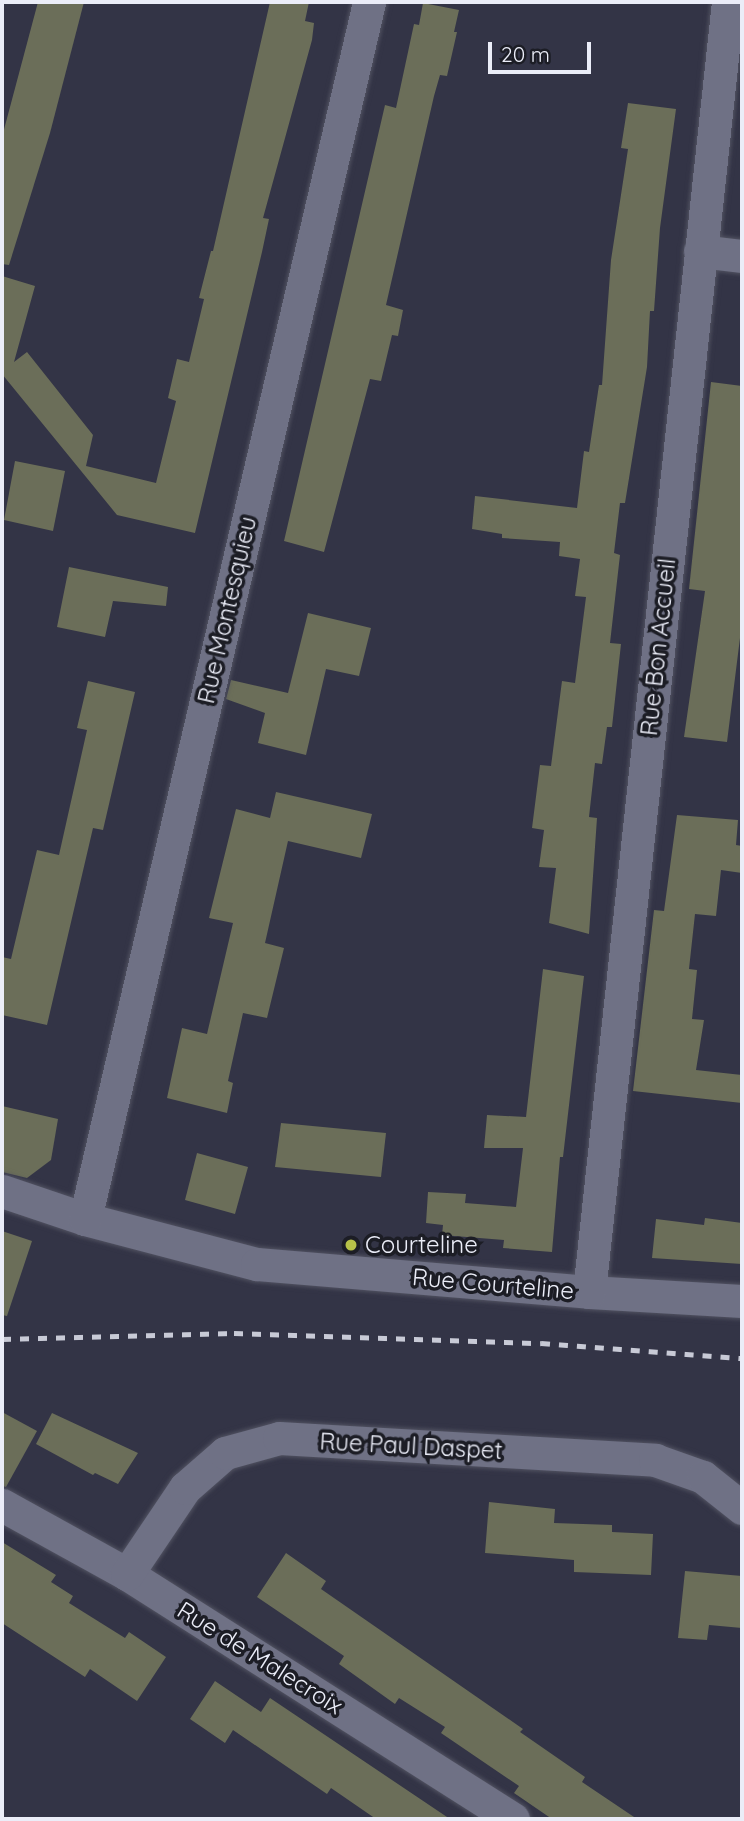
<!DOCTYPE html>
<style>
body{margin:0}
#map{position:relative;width:744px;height:1821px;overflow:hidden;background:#333446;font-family:Quicksand,sans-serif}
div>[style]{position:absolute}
.building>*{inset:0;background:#6b6e59}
.roads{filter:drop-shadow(0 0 2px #515261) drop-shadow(0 0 2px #515261)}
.street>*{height:33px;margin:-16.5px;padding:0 16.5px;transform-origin:16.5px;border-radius:16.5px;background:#6f7185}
.rail>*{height:5px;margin-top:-2.5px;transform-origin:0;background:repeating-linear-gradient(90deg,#c8cad6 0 9px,transparent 0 18px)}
.dots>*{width:19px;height:19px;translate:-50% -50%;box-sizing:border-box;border:4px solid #1c1d25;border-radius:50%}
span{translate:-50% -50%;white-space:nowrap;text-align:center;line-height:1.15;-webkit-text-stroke:7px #1c1d25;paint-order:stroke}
.street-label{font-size:24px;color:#ebedf8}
.poi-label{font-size:24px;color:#ebedf8}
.left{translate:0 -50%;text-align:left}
.frame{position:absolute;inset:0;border:4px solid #ebedf8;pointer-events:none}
.scale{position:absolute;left:488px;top:42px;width:103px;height:32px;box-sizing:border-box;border:4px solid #ebedf8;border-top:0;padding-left:9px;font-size:21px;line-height:24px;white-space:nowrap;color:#ebedf8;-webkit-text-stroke:5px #1c1d25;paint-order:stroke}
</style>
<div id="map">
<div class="building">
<div style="clip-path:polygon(38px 2px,84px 2px,50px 133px,9px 265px,2px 264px,2px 137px)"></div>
<div style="clip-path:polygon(270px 2px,309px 2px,305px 21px,314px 23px,312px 40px,263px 218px,269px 219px,262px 252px,195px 533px,117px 515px,2px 374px,2px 276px,35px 286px,14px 362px,27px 352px,93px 435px,86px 466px,156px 483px,176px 401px,168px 398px,177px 359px,189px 362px,204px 299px,199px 298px,211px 251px,213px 251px)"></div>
<div style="clip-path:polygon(423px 3px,459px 10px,454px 32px,457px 32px,447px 76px,440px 75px,434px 96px,386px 305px,403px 310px,398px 336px,392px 335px,381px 381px,370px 379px,324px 552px,284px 541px,385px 105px,396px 108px,414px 24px,419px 25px)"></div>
<div style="clip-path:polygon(628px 103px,676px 109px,660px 228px,654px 311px,650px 311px,647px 367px,625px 503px,620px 503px,614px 553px,620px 555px,610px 643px,621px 644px,612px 727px,607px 727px,602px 764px,595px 763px,589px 817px,597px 818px,589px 934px,549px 923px,556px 868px,539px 867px,544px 830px,532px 828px,540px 765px,551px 766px,562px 681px,575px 683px,586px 597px,575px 596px,580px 559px,559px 556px,560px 542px,502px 538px,502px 534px,472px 529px,475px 496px,577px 508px,584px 451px,589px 452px,599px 385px,602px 385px,611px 260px,628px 149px,621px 148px)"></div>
<div style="clip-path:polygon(711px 382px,742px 386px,742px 622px,727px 742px,684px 737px,705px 591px,689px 589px)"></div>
<div style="clip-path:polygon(15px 461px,65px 471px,53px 531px,4px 520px)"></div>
<div style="clip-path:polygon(69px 567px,168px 587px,166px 606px,113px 601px,105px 637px,57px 627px)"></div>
<div style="clip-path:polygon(308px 613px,371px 628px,359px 676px,326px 669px,306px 755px,258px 743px,265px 713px,226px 699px,231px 680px,288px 693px)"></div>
<div style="clip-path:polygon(88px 681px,135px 692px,103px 830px,93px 828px,47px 1025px,2px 1015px,2px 957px,11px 959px,37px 850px,59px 855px,87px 730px,77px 728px)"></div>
<div style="clip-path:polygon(276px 792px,372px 814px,361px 858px,288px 841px,265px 943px,284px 948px,267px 1018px,243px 1013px,228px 1081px,233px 1083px,227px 1113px,167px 1098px,182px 1028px,207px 1034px,233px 923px,209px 918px,236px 809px,270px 818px)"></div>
<div style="clip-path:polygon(677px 815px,738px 820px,736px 845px,742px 846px,742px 873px,721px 870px,716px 916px,695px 914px,689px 969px,697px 970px,692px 1019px,704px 1020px,696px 1070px,742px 1075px,742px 1103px,633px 1091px,654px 910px,664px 911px)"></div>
<div style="clip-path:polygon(543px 969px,584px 976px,563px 1157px,560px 1157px,552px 1252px,503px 1248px,504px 1240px,442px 1235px,443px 1225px,426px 1223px,428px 1192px,466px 1194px,465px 1203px,516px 1207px,523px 1148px,484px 1148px,487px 1115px,526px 1117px)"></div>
<div style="clip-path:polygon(2px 1106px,58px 1119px,51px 1160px,27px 1178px,2px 1172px)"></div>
<div style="clip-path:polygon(281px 1123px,386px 1133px,381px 1177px,275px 1167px)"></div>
<div style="clip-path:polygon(197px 1153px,248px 1167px,235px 1214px,185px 1200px)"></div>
<div style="clip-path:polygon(705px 1218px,742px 1223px,742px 1264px,652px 1258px,656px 1219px,704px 1225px)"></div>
<div style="clip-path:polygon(2px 1231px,32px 1241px,7px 1316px,2px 1315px)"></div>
<div style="clip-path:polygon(2px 1412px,37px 1431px,6px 1487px,2px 1486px)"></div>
<div style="clip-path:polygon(52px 1413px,138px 1453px,118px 1484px,95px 1473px,93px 1475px,36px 1444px)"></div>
<div style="clip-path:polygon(489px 1502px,555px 1509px,554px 1523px,612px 1525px,612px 1532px,653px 1534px,651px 1575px,574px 1572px,574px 1560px,485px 1553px)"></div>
<div style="clip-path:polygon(2px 1542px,56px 1575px,51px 1582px,73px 1596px,69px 1603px,125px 1638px,129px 1632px,166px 1657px,137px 1701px,90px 1669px,85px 1677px,2px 1623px)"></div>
<div style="clip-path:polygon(286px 1553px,326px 1581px,321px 1589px,523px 1729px,520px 1732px,585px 1777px,582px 1782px,637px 1819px,552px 1819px,514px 1793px,519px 1786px,441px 1733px,445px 1727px,399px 1698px,395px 1704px,339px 1664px,344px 1656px,257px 1597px)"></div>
<div style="clip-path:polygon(685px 1571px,742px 1576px,742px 1628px,709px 1625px,707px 1640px,678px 1638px)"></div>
<div style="clip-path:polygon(215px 1681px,261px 1712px,270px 1698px,450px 1819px,376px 1819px,331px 1788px,327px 1794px,233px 1730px,225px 1743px,190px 1719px)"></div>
</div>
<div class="roads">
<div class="street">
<div style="left:700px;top:251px;width:42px;rotate:6.8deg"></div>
<div style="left:2px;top:1191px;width:88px;rotate:18.6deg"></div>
<div style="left:85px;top:1219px;width:178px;rotate:14.7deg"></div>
<div style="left:257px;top:1264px;width:333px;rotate:4.8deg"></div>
<div style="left:589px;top:1292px;width:153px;rotate:3.4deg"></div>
<div style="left:85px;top:1219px;width:1250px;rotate:-76.86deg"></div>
<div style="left:589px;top:1292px;width:1297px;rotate:-83.85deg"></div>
<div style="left:2px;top:1505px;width:143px;rotate:28.9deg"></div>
<div style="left:127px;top:1574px;width:457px;rotate:32.4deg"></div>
<div style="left:127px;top:1574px;width:104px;rotate:-56deg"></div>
<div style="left:185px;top:1488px;width:53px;rotate:-41.2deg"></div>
<div style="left:225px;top:1453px;width:56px;rotate:-15.5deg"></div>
<div style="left:279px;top:1438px;width:377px;rotate:3.3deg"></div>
<div style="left:655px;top:1460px;width:51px;rotate:19.5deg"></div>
<div style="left:703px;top:1477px;width:50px;rotate:38.5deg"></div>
</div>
</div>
<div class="rail">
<div style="left:2px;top:1339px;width:232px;rotate:-1.5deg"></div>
<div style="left:234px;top:1333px;width:307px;rotate:1.9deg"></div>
<div style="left:541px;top:1343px;width:202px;rotate:4.3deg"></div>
</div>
<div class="dots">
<div style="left:351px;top:1245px;background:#b7c148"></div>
</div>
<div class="street-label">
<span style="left:227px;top:610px;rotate:-77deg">Rue Montesquieu</span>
<span style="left:658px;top:647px;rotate:-84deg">Rue Bon Accueil</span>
<span style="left:493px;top:1284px;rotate:5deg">Rue Courteline</span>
<span style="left:411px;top:1446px;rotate:3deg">Rue Paul Daspet</span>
<span style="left:260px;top:1658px;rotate:32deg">Rue de Malecroix</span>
</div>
<div class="poi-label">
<span class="left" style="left:365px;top:1245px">Courteline</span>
</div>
<div class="frame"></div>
<div class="scale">20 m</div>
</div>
